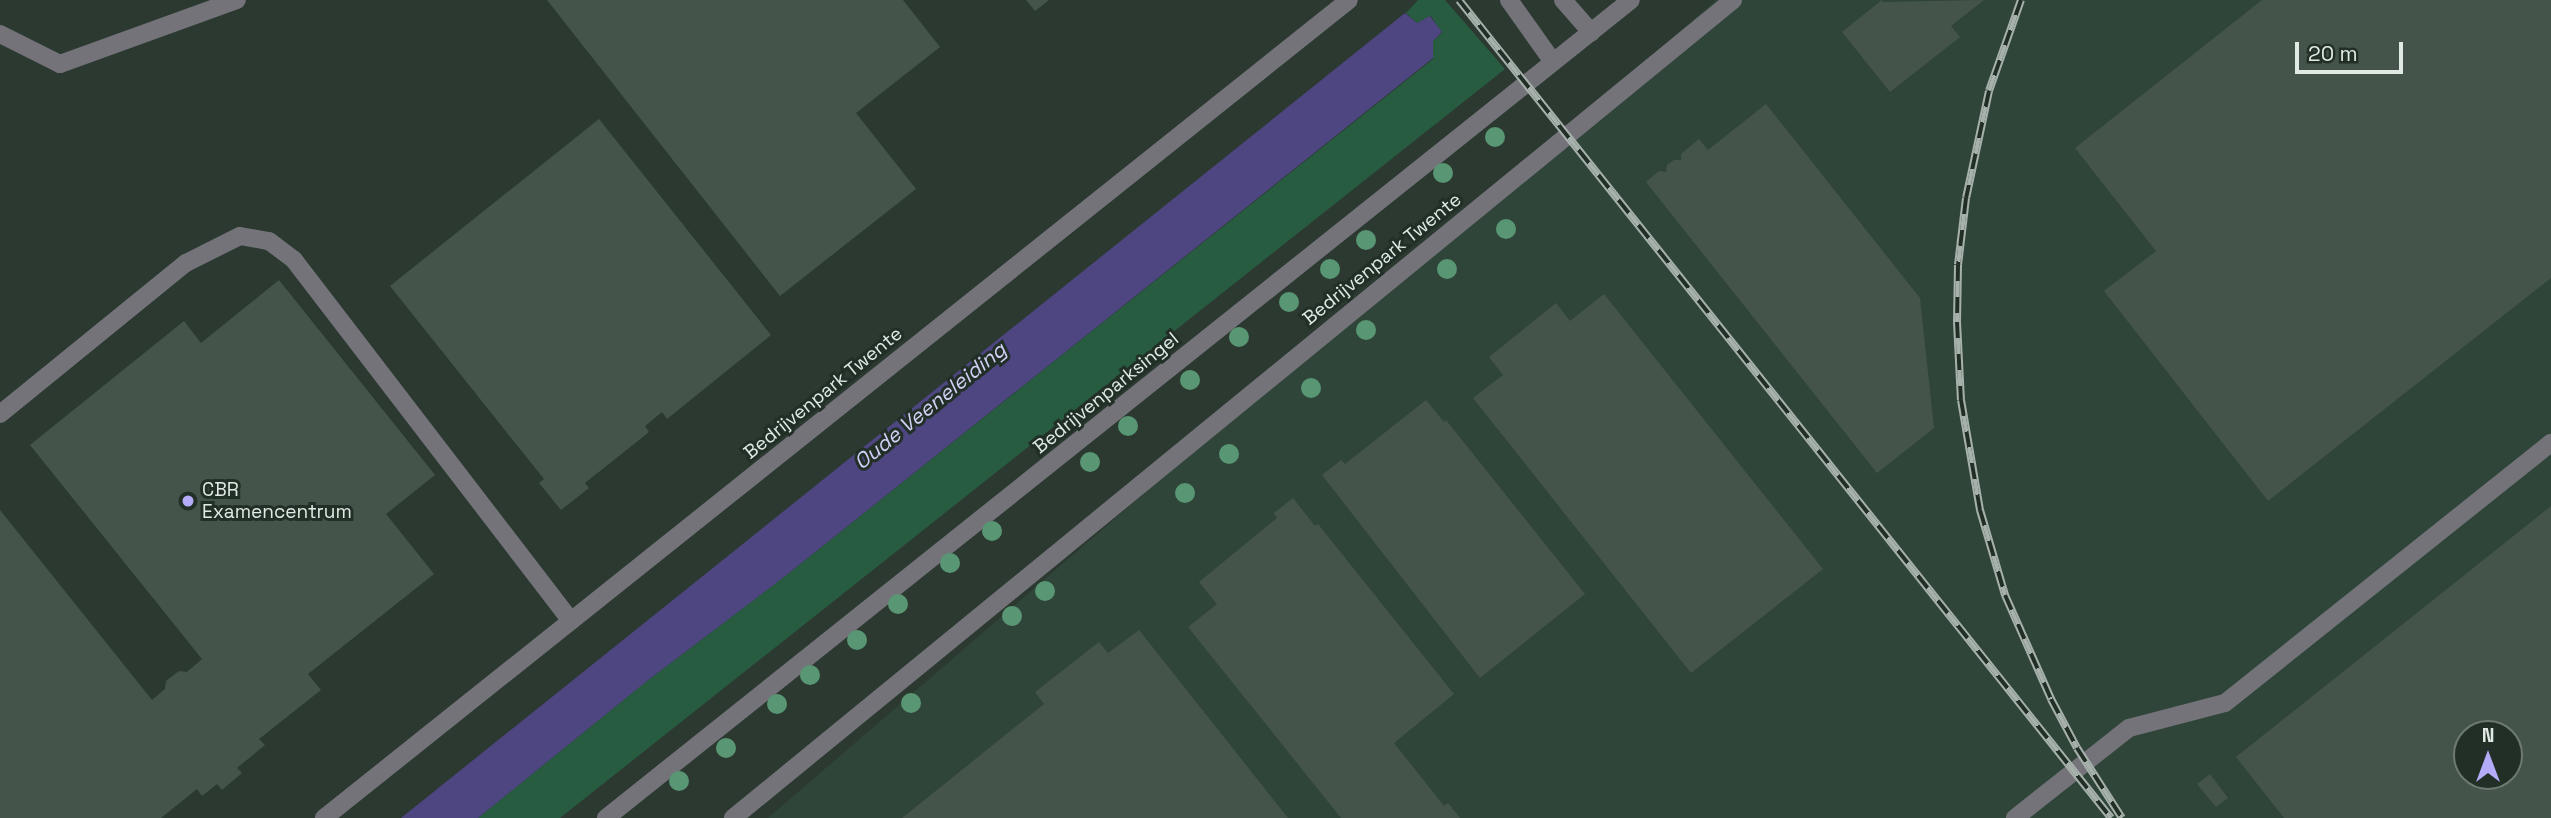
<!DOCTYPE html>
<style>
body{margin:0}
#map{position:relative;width:2551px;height:818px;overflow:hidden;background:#2b3931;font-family:"Space Grotesk",sans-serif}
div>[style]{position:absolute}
.built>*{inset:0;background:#304539}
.green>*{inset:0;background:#275c40}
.water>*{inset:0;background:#4e4680}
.building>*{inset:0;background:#45544b}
.minor>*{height:18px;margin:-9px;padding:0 9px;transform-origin:9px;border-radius:9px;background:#74737a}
.rail>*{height:8px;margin-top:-4px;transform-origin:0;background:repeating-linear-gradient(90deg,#212f27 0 16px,#a7b1ab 0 32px);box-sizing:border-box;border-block:2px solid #a7b1ab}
.trees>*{width:20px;height:20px;margin:-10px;border-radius:50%;background:#599674}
.dots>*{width:19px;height:19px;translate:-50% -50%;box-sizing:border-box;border:4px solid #212f27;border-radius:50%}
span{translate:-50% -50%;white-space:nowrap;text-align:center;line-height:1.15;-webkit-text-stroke:6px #212f27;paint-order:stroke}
.street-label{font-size:19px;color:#e1e9e4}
.poi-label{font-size:19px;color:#e1e9e4}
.left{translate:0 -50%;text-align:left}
.water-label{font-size:21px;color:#d2d0f4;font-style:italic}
.north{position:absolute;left:2453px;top:720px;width:70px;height:70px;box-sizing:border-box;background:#212f27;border:2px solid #6e7973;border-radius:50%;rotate:0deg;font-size:19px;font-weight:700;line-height:28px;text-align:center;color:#e1e9e4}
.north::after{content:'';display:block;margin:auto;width:24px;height:32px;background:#b4acf9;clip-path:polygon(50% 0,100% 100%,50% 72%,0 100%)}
.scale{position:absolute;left:2295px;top:42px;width:108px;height:32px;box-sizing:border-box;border:4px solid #e1e9e4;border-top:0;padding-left:9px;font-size:21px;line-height:24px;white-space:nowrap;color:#e1e9e4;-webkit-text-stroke:5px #212f27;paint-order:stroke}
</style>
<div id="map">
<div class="built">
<div style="clip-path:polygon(evenodd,1716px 0,2551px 0,2551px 818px,768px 818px,1716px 0,2467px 734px,2509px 734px,2509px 776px,2467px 776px,2467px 734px)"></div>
</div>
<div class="green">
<div style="clip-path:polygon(1418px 0,1445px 0,1505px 69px,560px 818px,478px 818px,647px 681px,784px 577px,1433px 59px,1433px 41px,1442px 33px,1431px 16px,1417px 23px,1406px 13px)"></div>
</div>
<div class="water">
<div style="clip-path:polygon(1405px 13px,1417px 23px,1430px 16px,1442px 32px,1433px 41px,1433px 58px,784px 577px,647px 681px,478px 818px,401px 818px)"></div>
</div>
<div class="building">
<div style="clip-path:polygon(547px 0,903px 0,940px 47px,856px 113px,916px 189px,780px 296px)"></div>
<div style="clip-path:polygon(1026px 0,1049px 0,1035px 11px)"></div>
<div style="clip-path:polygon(1882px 0,1883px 2px,1984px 0,1951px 26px,1960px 37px,1890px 92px,1842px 32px)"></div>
<div style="clip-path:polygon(2262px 0,2551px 0,2551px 278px,2268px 501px,2104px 291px,2156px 251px,2075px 148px)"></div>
<div style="clip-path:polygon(1766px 104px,1920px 298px,1934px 428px,1877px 473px,1646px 182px,1659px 171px,1666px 172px,1667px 165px,1674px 160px,1681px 160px,1681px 154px,1699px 139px,1708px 150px)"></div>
<div style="clip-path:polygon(599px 119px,771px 335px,667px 419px,662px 412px,645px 426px,649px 432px,585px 483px,589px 488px,561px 510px,539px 483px,544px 479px,390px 286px)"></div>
<div style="clip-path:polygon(279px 280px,435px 475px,386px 514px,434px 574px,308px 674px,321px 690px,259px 739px,265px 745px,237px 768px,242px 773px,222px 790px,217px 784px,202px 796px,197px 789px,161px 818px,0 818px,0 510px,152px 700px,165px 689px,166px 681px,179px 671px,187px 672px,202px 659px,30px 445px,184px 321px,201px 343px)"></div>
<div style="clip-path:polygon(1604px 294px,1823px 569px,1691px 673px,1473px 398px,1503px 375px,1489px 357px,1556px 303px,1570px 321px)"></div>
<div style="clip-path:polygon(1426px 400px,1444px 422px,1446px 420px,1585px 594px,1480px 678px,1322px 475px,1341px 460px,1345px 464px)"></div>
<div style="clip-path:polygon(1293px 498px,1315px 526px,1318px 524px,1454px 694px,1394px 743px,1444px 806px,1448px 803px,1460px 818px,1341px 818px,1188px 627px,1217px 604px,1199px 582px,1277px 518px,1274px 513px)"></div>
<div style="clip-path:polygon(evenodd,2551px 506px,2551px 818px,2284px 818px,2236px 757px,2551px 506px,2467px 734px,2509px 734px,2509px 776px,2467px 776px,2467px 734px)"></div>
<div style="clip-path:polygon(1139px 630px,1288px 818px,902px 818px,1044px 704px,1035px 692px,1099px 642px,1108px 653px)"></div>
<div style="clip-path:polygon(2210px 774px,2228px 798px,2216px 807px,2197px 784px)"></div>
</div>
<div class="minor">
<div style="left:1509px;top:0;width:76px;rotate:54.6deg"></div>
<div style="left:1563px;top:0;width:43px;rotate:48.8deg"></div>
<div style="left:0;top:34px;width:67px;rotate:26.6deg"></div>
<div style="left:60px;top:64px;width:188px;rotate:-19.9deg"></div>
<div style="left:0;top:414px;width:240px;rotate:-39.1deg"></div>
<div style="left:186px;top:263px;width:60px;rotate:-26.6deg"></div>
<div style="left:240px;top:236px;width:29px;rotate:10deg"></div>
<div style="left:269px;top:241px;width:31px;rotate:37deg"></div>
<div style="left:294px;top:260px;width:455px;rotate:52.5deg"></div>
<div style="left:324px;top:818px;width:1311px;rotate:-38.59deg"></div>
<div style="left:606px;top:818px;width:1311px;rotate:-38.59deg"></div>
<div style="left:733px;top:818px;width:1292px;rotate:-39.28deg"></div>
<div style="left:2015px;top:818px;width:145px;rotate:-38.3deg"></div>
<div style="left:2129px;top:728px;width:99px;rotate:-14.6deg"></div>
<div style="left:2225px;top:703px;width:417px;rotate:-38.6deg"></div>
</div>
<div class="rail">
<div style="left:1459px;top:0;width:1046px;rotate:51.44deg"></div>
<div style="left:2021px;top:0;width:96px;rotate:109.4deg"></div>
<div style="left:1989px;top:91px;width:109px;rotate:102.1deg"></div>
<div style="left:1966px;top:198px;width:67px;rotate:96.8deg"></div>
<div style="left:1958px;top:265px;width:57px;rotate:91deg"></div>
<div style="left:1957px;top:322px;width:78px;rotate:87.1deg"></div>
<div style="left:1961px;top:400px;width:112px;rotate:80.2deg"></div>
<div style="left:1980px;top:510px;width:89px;rotate:73.6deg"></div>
<div style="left:2005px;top:595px;width:114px;rotate:66.1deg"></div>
<div style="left:2051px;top:699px;width:55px;rotate:62deg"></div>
<div style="left:2077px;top:748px;width:83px;rotate:57.3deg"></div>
</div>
<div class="trees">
<div style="left:1495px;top:137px"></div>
<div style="left:1443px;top:173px"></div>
<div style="left:1506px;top:229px"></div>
<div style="left:1366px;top:240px"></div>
<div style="left:1330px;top:269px"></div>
<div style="left:1447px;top:269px"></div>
<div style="left:1289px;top:302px"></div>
<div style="left:1366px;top:330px"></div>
<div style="left:1239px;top:337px"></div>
<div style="left:1190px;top:380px"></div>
<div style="left:1311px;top:388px"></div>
<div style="left:1128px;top:426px"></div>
<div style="left:1229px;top:454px"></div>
<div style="left:1090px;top:462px"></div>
<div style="left:1185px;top:493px"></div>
<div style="left:992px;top:531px"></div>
<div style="left:950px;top:563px"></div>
<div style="left:1045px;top:591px"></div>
<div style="left:898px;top:604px"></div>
<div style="left:1012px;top:616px"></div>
<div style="left:857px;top:640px"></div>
<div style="left:810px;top:675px"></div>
<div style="left:911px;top:703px"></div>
<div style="left:777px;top:704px"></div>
<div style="left:726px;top:748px"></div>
<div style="left:679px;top:781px"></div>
</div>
<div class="dots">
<div style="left:188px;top:501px;background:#b4acf9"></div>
</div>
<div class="street-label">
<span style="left:1382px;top:259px;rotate:-39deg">Bedrijvenpark Twente</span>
<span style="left:823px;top:393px;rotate:-39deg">Bedrijvenpark Twente</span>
<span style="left:1106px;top:393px;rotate:-39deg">Bedrijvenparksingel</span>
</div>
<div class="poi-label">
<span class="left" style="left:202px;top:501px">CBR<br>Examencentrum</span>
</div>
<div class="water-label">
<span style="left:930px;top:406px;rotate:-39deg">Oude Veeneleiding</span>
</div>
<div class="north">N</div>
<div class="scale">20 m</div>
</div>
